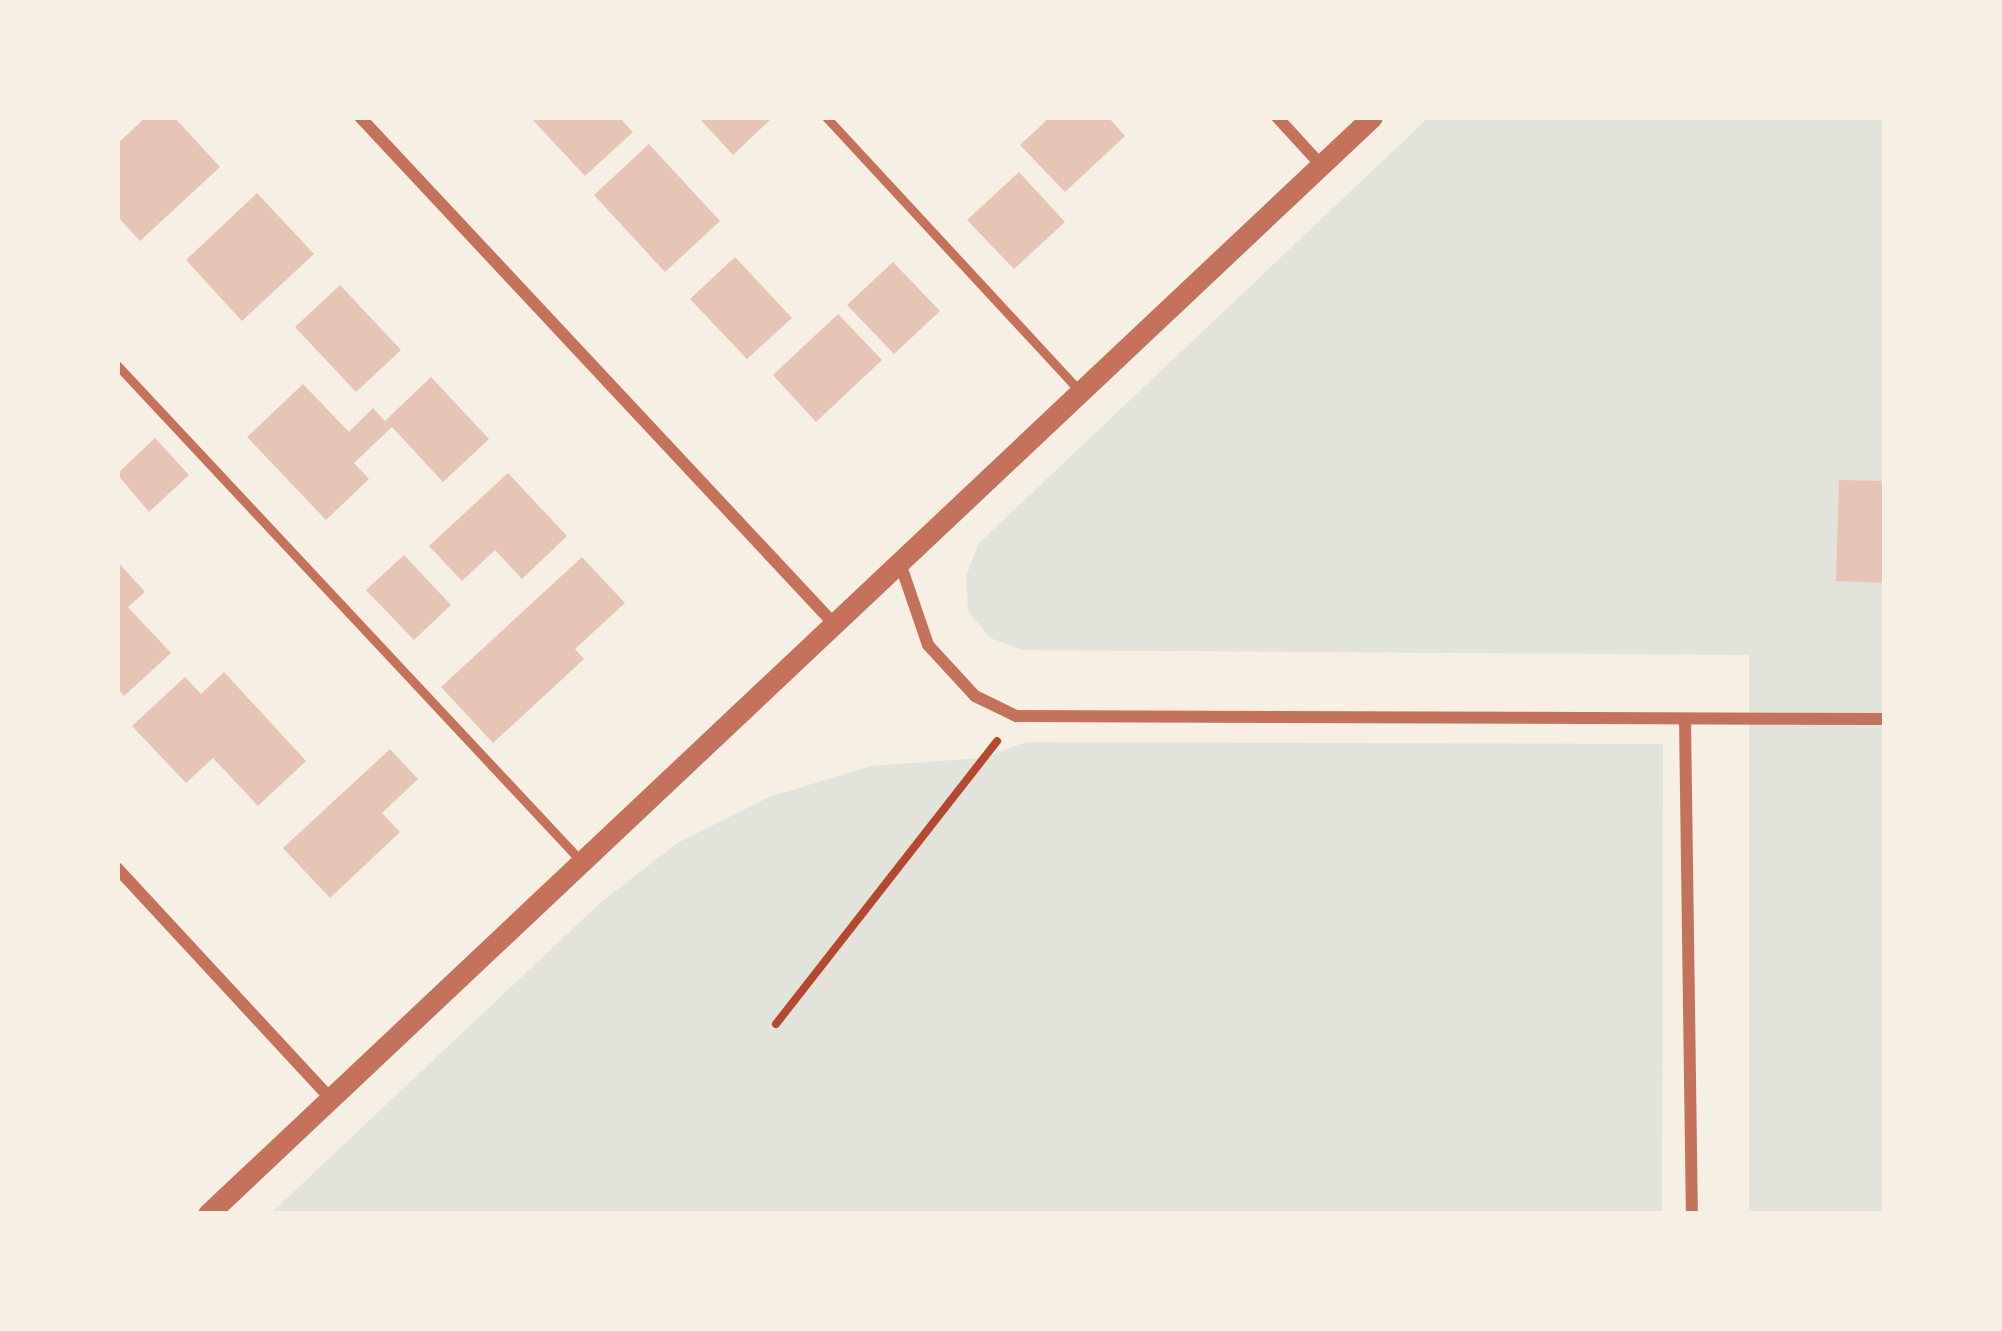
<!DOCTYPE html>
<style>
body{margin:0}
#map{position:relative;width:2002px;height:1331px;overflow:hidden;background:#f6efe4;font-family:Manrope,sans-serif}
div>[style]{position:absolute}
.green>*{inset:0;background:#e2e4dc}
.building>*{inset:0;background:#e6c5b7}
.path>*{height:8px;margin:-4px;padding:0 4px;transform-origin:4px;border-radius:4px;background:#b5482f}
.service>*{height:9px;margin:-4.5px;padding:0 4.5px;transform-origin:4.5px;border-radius:4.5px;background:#c5725c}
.minor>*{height:12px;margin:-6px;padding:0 6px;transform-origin:6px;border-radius:6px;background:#c5725c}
.tertiary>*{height:21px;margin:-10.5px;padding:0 10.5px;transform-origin:10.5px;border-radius:10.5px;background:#c5725c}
span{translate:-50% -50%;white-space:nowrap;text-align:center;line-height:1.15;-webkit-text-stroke:12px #f6efe4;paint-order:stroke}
.frame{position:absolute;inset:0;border:120px solid #f6efe4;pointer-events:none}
</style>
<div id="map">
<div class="green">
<div style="clip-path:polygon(1429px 117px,1885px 117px,1885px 1214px,1749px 1214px,1749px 655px,1022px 650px,990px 638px,968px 611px,966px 577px,978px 544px)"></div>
<div style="clip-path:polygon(1027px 742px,1663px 744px,1662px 1214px,270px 1214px,601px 902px,679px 842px,769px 797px,871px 766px,981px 758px)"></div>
</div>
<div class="building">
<div style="clip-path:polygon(146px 117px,174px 117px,220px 167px,140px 241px,117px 216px,117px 144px)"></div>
<div style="clip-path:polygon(530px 117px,619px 117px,633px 132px,585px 176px)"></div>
<div style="clip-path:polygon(698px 117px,773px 117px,733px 155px)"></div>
<div style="clip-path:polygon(1050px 117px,1108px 117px,1125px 136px,1065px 192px,1020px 145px)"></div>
<div style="clip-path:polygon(649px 144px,720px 221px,665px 272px,594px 195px)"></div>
<div style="clip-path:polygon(1019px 172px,1065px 222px,1014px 269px,967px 220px)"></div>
<div style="clip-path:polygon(257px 193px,314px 254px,242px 321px,186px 260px)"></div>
<div style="clip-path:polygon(735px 257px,792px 318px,747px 359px,690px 299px)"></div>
<div style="clip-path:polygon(893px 262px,940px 311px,894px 354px,847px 305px)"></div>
<div style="clip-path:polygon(340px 285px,401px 350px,356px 392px,295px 327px)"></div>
<div style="clip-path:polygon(838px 314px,882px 360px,816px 422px,773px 375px)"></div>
<div style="clip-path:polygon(431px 377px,489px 439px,443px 482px,392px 427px,354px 463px,369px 479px,326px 520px,247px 437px,303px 384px,349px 432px,373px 408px,385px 421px)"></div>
<div style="clip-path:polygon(155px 438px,189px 475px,149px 512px,117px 474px)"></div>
<div style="clip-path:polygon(508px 473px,567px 536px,522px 579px,495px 550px,462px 581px,429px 546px)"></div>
<div style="clip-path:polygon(1839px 480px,1885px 481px,1885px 583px,1836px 581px)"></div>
<div style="clip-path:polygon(404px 555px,451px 605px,414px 640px,366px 590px)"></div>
<div style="clip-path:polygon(582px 557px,625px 603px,575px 649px,584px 659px,493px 743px,441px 687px)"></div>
<div style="clip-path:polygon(117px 561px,145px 592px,128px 607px,171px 653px,124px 696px,117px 688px)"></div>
<div style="clip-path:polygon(224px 672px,306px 761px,258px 806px,213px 758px,186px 783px,132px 726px,185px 677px,201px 694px)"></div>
<div style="clip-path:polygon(390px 749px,418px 779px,382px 813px,400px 832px,330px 898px,283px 848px)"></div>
</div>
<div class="path">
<div style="left:776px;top:1024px;width:359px;rotate:-52deg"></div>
</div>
<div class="service">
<div style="left:826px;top:117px;width:372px;rotate:47.2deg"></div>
<div style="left:117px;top:365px;width:679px;rotate:46.91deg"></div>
</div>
<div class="minor">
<div style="left:360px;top:117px;width:697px;rotate:46.92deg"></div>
<div style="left:1277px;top:117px;width:64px;rotate:47.5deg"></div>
<div style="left:901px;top:566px;width:83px;rotate:71.1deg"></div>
<div style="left:928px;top:645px;width:69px;rotate:47.3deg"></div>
<div style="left:975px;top:696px;width:46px;rotate:26deg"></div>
<div style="left:1016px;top:716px;width:869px;rotate:0.2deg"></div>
<div style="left:1685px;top:720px;width:494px;rotate:89.2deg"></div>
<div style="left:117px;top:868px;width:313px;rotate:47.2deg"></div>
</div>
<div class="tertiary">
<div style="left:208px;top:1214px;width:1599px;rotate:-43.3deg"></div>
</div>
<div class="frame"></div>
</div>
